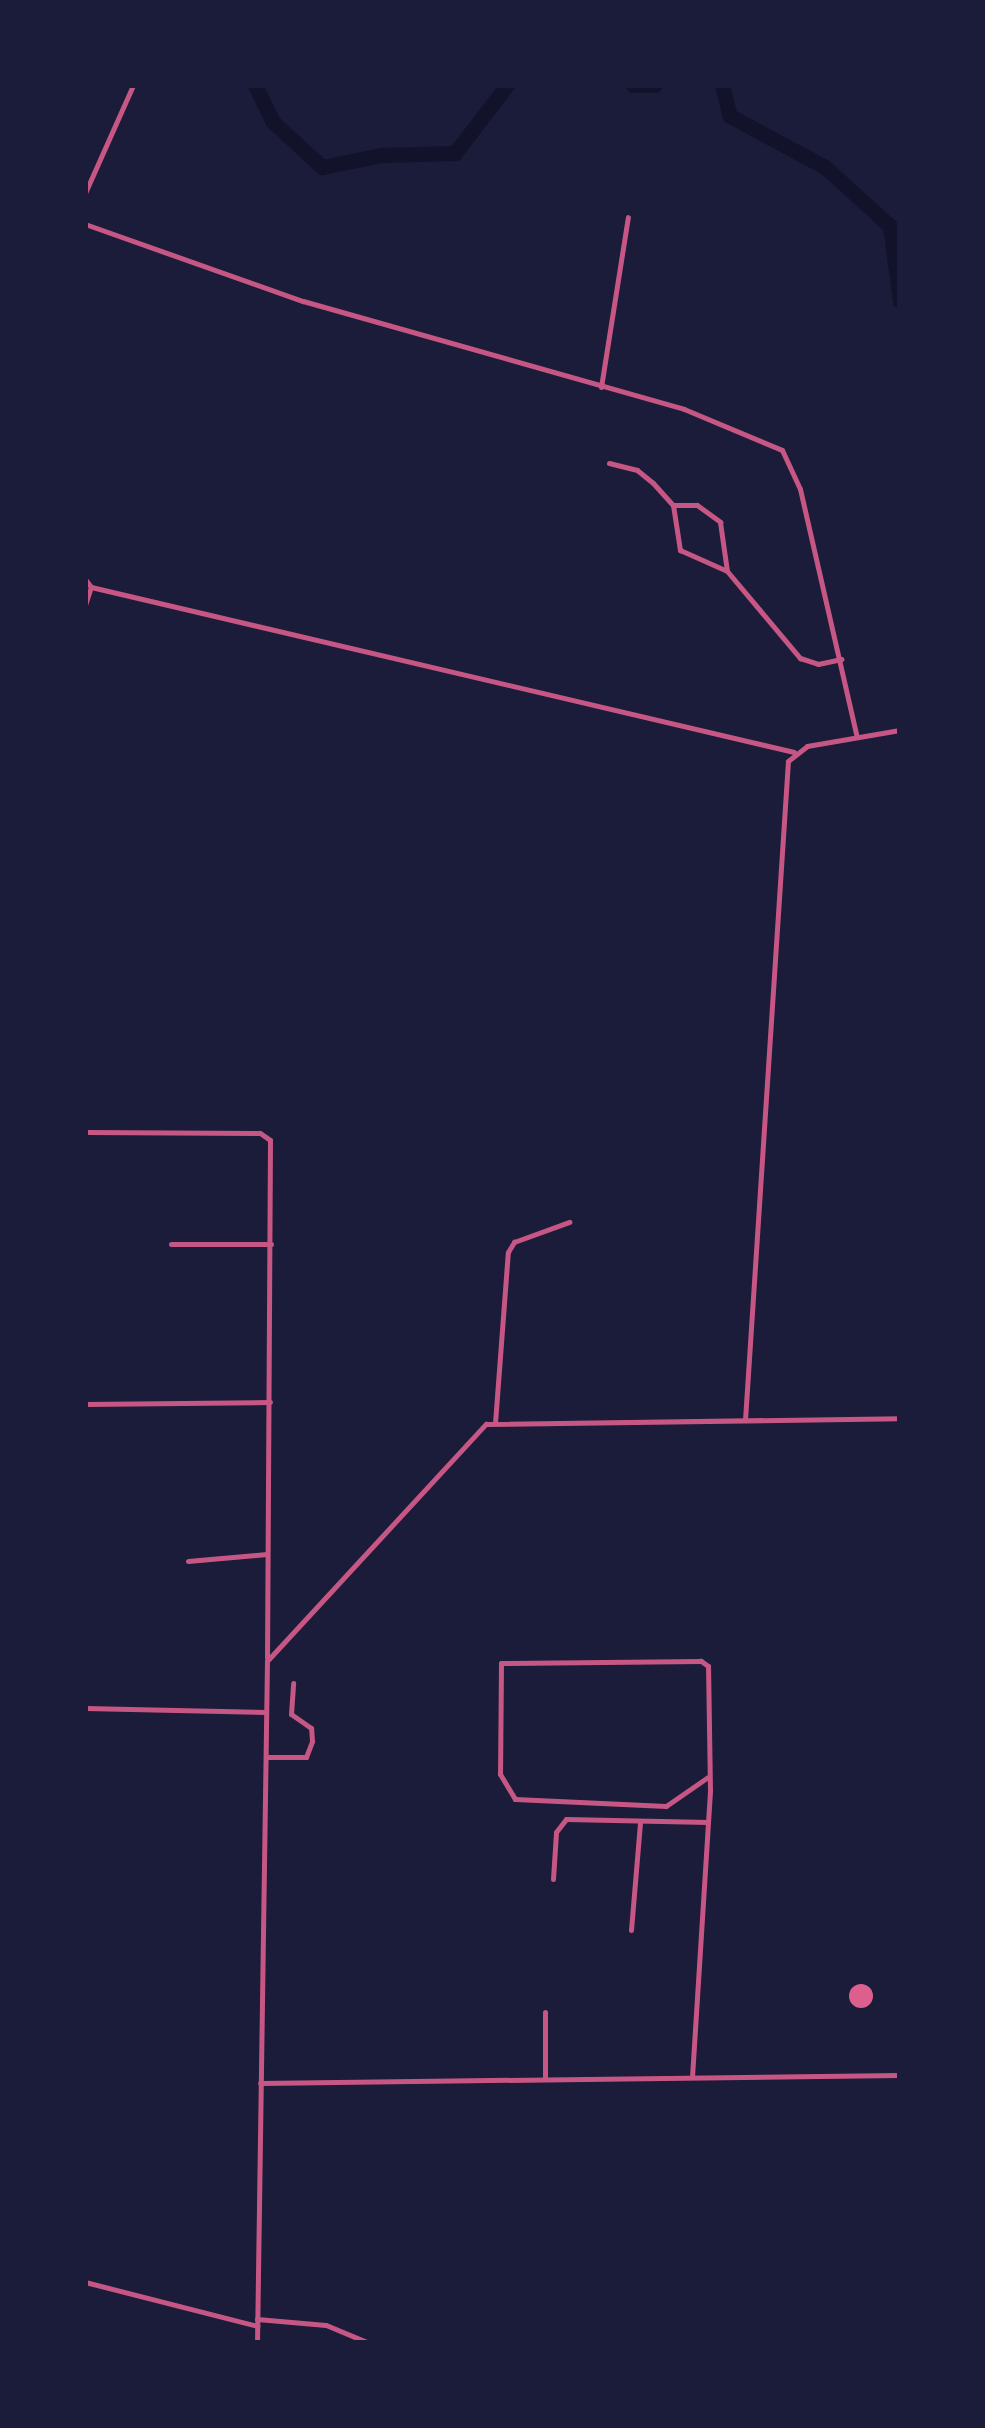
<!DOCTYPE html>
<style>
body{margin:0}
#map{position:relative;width:985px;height:2428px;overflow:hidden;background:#1b1b3a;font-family:"Exo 2",sans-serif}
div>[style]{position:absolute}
.river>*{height:15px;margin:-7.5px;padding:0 7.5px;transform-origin:7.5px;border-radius:7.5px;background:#12122b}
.building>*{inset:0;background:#dd5f8e}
.round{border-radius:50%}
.minor>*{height:5px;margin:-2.5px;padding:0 2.5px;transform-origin:2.5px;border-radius:2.5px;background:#c65784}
span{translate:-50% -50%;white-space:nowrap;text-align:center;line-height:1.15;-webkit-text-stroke:9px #1b1b3a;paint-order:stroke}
.frame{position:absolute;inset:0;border:88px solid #1b1b3a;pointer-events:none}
</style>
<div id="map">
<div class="river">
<div style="left:255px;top:85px;width:41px;rotate:64.1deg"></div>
<div style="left:273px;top:122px;width:67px;rotate:42.6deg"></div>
<div style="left:322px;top:167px;width:60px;rotate:-11.5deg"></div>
<div style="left:381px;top:155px;width:74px;rotate:-1.5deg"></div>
<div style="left:455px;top:153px;width:86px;rotate:-52.6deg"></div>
<div style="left:633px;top:85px;width:22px"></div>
<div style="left:722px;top:85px;width:32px;rotate:76deg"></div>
<div style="left:730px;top:116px;width:108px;rotate:28.2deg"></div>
<div style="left:825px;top:167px;width:88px;rotate:42.2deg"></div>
<div style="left:890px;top:226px;width:76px;rotate:82.4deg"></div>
</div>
<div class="building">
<div class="round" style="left:849px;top:1984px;width:24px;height:24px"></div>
</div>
<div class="minor">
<div style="left:85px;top:193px;width:118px;rotate:-66deg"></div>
<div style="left:85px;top:224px;width:231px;rotate:19.5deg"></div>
<div style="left:303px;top:301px;width:396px;rotate:15.8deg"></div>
<div style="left:684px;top:409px;width:106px;rotate:22.7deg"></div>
<div style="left:782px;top:450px;width:43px;rotate:65.2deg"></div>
<div style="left:800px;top:489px;width:254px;rotate:77.1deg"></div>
<div style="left:601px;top:387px;width:172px;rotate:-81deg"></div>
<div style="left:609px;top:463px;width:29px;rotate:14deg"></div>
<div style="left:637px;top:470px;width:21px;rotate:39deg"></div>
<div style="left:653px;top:483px;width:30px;rotate:48deg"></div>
<div style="left:673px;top:505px;width:46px;rotate:81.2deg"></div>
<div style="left:680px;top:550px;width:51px;rotate:24.1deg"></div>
<div style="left:727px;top:571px;width:114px;rotate:50deg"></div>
<div style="left:800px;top:658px;width:19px;rotate:18deg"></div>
<div style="left:818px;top:664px;width:24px;rotate:-12deg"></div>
<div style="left:673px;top:505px;width:24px"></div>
<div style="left:697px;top:505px;width:29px;rotate:36deg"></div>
<div style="left:720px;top:522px;width:49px;rotate:81.9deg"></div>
<div style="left:85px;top:579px;width:10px;rotate:53deg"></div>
<div style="left:91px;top:587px;width:722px;rotate:13.21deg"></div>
<div style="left:85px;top:605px;width:19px;rotate:-72deg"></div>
<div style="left:85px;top:1132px;width:175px;rotate:0.3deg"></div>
<div style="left:260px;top:1133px;width:12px;rotate:35deg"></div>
<div style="left:270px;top:1140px;width:518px;rotate:90.33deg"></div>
<div style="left:171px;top:1244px;width:100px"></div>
<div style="left:85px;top:1404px;width:185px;rotate:-0.6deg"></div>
<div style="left:745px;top:1420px;width:660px;rotate:-86.27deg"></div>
<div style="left:788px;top:761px;width:24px;rotate:-38deg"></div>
<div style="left:807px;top:746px;width:94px;rotate:-9.8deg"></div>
<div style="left:495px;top:1423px;width:171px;rotate:-85.7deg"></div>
<div style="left:508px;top:1252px;width:12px;rotate:-59deg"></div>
<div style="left:514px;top:1242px;width:59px;rotate:-20deg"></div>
<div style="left:188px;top:1561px;width:79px;rotate:-5.1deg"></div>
<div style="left:85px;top:1708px;width:181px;rotate:1.3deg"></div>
<div style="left:267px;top:1757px;width:39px"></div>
<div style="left:306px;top:1757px;width:17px;rotate:-69deg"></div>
<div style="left:312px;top:1741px;width:13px;rotate:-94deg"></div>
<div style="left:311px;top:1728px;width:24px;rotate:-145deg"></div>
<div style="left:291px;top:1714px;width:31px;rotate:-86deg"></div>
<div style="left:553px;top:1879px;width:47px;rotate:-86.3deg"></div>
<div style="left:556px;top:1832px;width:16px;rotate:-52deg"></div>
<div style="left:566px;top:1819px;width:142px;rotate:1.2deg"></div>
<div style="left:631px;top:1930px;width:108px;rotate:-85.2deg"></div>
<div style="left:545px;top:2012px;width:67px;rotate:90deg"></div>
<div style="left:692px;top:2077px;width:287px;rotate:-86.4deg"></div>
<div style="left:710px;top:1791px;width:125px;rotate:-90.9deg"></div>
<div style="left:708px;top:1666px;width:9px;rotate:-144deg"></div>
<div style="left:701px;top:1661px;width:200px;rotate:179.4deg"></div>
<div style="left:501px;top:1663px;width:111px;rotate:90.5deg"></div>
<div style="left:500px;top:1774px;width:29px;rotate:59deg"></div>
<div style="left:515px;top:1799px;width:151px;rotate:2.7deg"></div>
<div style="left:666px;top:1806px;width:51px;rotate:-34.6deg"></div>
<div style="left:260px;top:2083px;width:640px;rotate:-0.72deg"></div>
<div style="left:85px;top:2282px;width:178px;rotate:14.3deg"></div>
<div style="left:257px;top:2319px;width:69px;rotate:5deg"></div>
<div style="left:326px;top:2325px;width:47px;rotate:22.7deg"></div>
<div style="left:257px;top:2343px;width:682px;rotate:-89.16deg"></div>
<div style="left:267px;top:1661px;width:323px;rotate:-47.3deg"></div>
<div style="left:486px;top:1424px;width:414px;rotate:-0.8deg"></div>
</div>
<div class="frame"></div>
</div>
